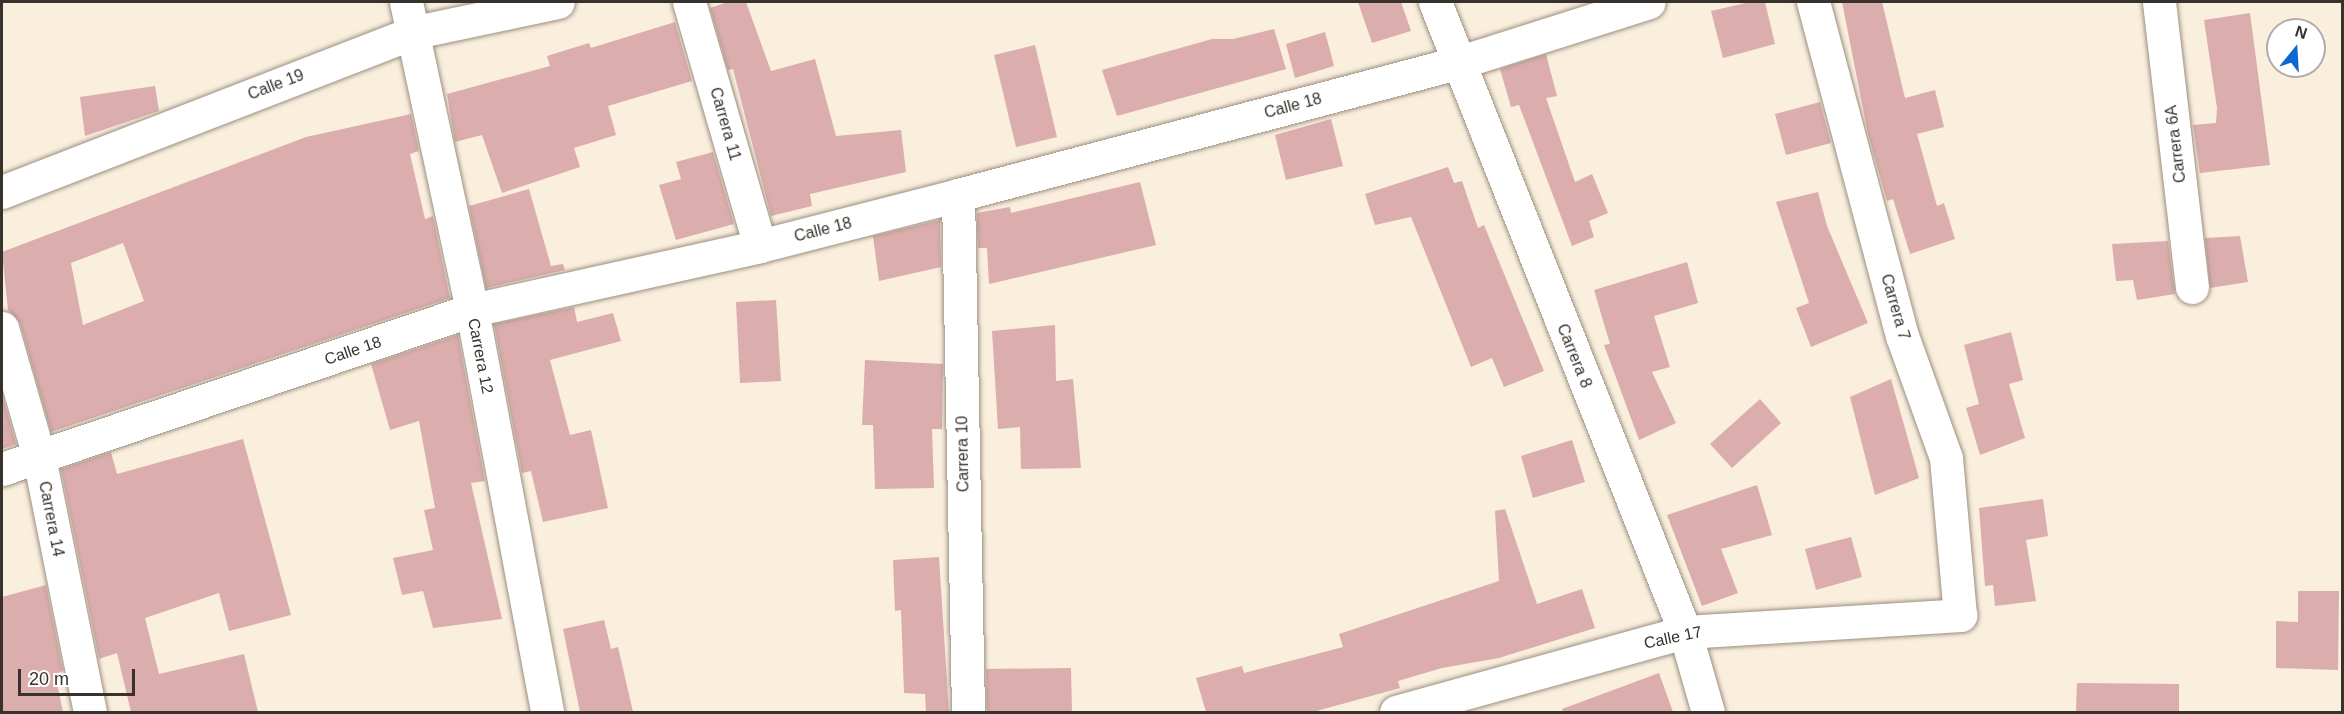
<!DOCTYPE html>
<style>
body{margin:0}
#map{position:relative;width:2344px;height:714px;overflow:hidden;background:#faeedd;font-family:Arial,sans-serif}
div>[style]{position:absolute}
.building>*{inset:0;background:#dbadac}
.roads{filter:drop-shadow(0 0 2px #9b8f80) drop-shadow(0 0 2px #9b8f80)}
.street>*{height:33px;margin:-16.5px;padding:0 16.5px;transform-origin:16.5px;border-radius:16.5px;background:#fff}
span{translate:-50% -50%;white-space:nowrap;text-align:center;line-height:1.15;-webkit-text-stroke:4.5px #fff;paint-order:stroke}
.street-label{font-size:16px;color:#37322c}
.frame{position:absolute;inset:0;border:3px solid #37322c;pointer-events:none}
.north{position:absolute;left:2266px;top:18px;width:60px;height:60px;box-sizing:border-box;background:#fff;border:2px solid #afadab;border-radius:50%;rotate:18deg;font-size:16px;font-weight:700;line-height:24px;text-align:center;color:#37322c}
.north::after{content:'';display:block;margin:auto;width:21px;height:27px;background:#0d67d1;clip-path:polygon(50% 0,100% 100%,50% 72%,0 100%)}
.scale{position:absolute;left:18px;top:669px;width:117px;height:27px;box-sizing:border-box;border:3px solid #37322c;border-top:0;padding-left:8px;font-size:18px;line-height:21px;white-space:nowrap;color:#37322c;-webkit-text-stroke:4px #fff;paint-order:stroke}
</style>
<div id="map">
<div class="building">
<div style="clip-path:polygon(728px 2px,746px 2px,771px 71px,815px 59px,836px 136px,901px 130px,906px 172px,810px 194px,812px 206px,771px 216px,733px 69px,728px 70px,710px 8px)"></div>
<div style="clip-path:polygon(1358px 2px,1401px 2px,1411px 31px,1372px 43px)"></div>
<div style="clip-path:polygon(1750px 2px,1765px 2px,1775px 44px,1723px 58px,1711px 11px)"></div>
<div style="clip-path:polygon(1842px 2px,1882px 2px,1905px 98px,1935px 90px,1944px 127px,1917px 134px,1937px 206px,1944px 203px,1955px 239px,1910px 254px,1893px 199px,1887px 201px,1868px 134px)"></div>
<div style="clip-path:polygon(2250px 13px,2270px 165px,2200px 173px,2193px 125px,2216px 123px,2217px 108px,2204px 20px)"></div>
<div style="clip-path:polygon(675px 22px,692px 81px,608px 106px,616px 135px,574px 148px,580px 167px,502px 193px,482px 135px,455px 142px,447px 94px,550px 66px,547px 56px,589px 43px,591px 48px)"></div>
<div style="clip-path:polygon(1274px 29px,1286px 69px,1117px 116px,1102px 70px,1212px 39px,1233px 39px)"></div>
<div style="clip-path:polygon(1325px 32px,1334px 66px,1295px 78px,1286px 44px)"></div>
<div style="clip-path:polygon(1035px 45px,1057px 137px,1016px 147px,994px 55px)"></div>
<div style="clip-path:polygon(1546px 54px,1557px 96px,1546px 98px,1575px 182px,1592px 174px,1608px 213px,1589px 221px,1594px 237px,1572px 246px,1519px 105px,1511px 107px,1500px 69px)"></div>
<div style="clip-path:polygon(155px 86px,159px 111px,85px 136px,80px 97px)"></div>
<div style="clip-path:polygon(1820px 102px,1831px 143px,1786px 155px,1775px 114px)"></div>
<div style="clip-path:polygon(evenodd,411px 114px,419px 151px,410px 154px,425px 219px,433px 216px,450px 298px,51px 432px,20px 323px,8px 310px,2px 252px,306px 137px,411px 114px,123px 243px,144px 301px,83px 325px,71px 263px,123px 243px)"></div>
<div style="clip-path:polygon(1331px 119px,1343px 166px,1286px 180px,1275px 135px)"></div>
<div style="clip-path:polygon(713px 152px,734px 224px,676px 240px,659px 185px,681px 179px,676px 162px)"></div>
<div style="clip-path:polygon(1448px 167px,1454px 183px,1462px 181px,1478px 228px,1484px 225px,1544px 371px,1504px 387px,1492px 358px,1471px 367px,1411px 217px,1375px 225px,1365px 194px)"></div>
<div style="clip-path:polygon(1140px 182px,1156px 245px,989px 284px,987px 248px,978px 248px,977px 213px,1010px 207px,1011px 213px)"></div>
<div style="clip-path:polygon(529px 189px,551px 266px,563px 264px,565px 270px,486px 288px,469px 206px)"></div>
<div style="clip-path:polygon(1818px 192px,1827px 226px,1868px 323px,1811px 347px,1796px 308px,1809px 303px,1776px 202px)"></div>
<div style="clip-path:polygon(940px 220px,941px 267px,879px 281px,873px 236px)"></div>
<div style="clip-path:polygon(2240px 236px,2248px 282px,2210px 288px,2205px 238px)"></div>
<div style="clip-path:polygon(2168px 241px,2175px 294px,2137px 300px,2133px 280px,2116px 281px,2112px 244px)"></div>
<div style="clip-path:polygon(1687px 262px,1698px 303px,1654px 316px,1670px 367px,1652px 372px,1676px 423px,1639px 440px,1604px 345px,1610px 344px,1594px 290px)"></div>
<div style="clip-path:polygon(776px 300px,781px 381px,740px 383px,736px 302px)"></div>
<div style="clip-path:polygon(574px 307px,577px 322px,613px 313px,621px 341px,550px 360px,570px 435px,591px 430px,608px 508px,543px 522px,531px 471px,522px 473px,494px 324px)"></div>
<div style="clip-path:polygon(1055px 325px,1056px 381px,1073px 379px,1081px 468px,1021px 469px,1020px 427px,998px 429px,992px 331px)"></div>
<div style="clip-path:polygon(2011px 332px,2023px 380px,2009px 384px,2025px 438px,1980px 455px,1966px 408px,1979px 404px,1964px 345px)"></div>
<div style="clip-path:polygon(458px 335px,485px 481px,471px 483px,502px 619px,433px 628px,423px 591px,402px 595px,393px 558px,433px 550px,424px 510px,435px 508px,419px 421px,390px 430px,371px 364px)"></div>
<div style="clip-path:polygon(865px 360px,943px 364px,942px 429px,932px 429px,934px 488px,875px 489px,873px 425px,862px 425px)"></div>
<div style="clip-path:polygon(1891px 379px,1919px 478px,1875px 495px,1850px 397px)"></div>
<div style="clip-path:polygon(2px 394px,16px 444px,2px 449px)"></div>
<div style="clip-path:polygon(1760px 399px,1781px 423px,1732px 468px,1710px 444px)"></div>
<div style="clip-path:polygon(243px 439px,291px 615px,229px 631px,219px 593px,145px 618px,159px 674px,244px 654px,258px 712px,131px 712px,117px 653px,99px 659px,61px 469px,111px 452px,117px 474px)"></div>
<div style="clip-path:polygon(1572px 440px,1585px 482px,1533px 498px,1521px 456px)"></div>
<div style="clip-path:polygon(1757px 485px,1772px 535px,1721px 549px,1738px 593px,1702px 606px,1667px 515px)"></div>
<div style="clip-path:polygon(2043px 499px,2048px 536px,2026px 540px,2036px 601px,1995px 606px,1993px 585px,1985px 586px,1979px 508px)"></div>
<div style="clip-path:polygon(1505px 509px,1537px 604px,1582px 589px,1595px 628px,1499px 658px,1442px 668px,1398px 681px,1400px 688px,1313px 712px,1206px 712px,1196px 678px,1242px 666px,1244px 673px,1343px 647px,1339px 634px,1499px 581px,1495px 511px)"></div>
<div style="clip-path:polygon(1851px 537px,1862px 577px,1816px 590px,1805px 549px)"></div>
<div style="clip-path:polygon(939px 557px,949px 712px,926px 712px,925px 694px,904px 693px,901px 610px,895px 611px,893px 560px)"></div>
<div style="clip-path:polygon(46px 585px,63px 671px,55px 674px,63px 712px,2px 712px,2px 597px)"></div>
<div style="clip-path:polygon(2298px 591px,2339px 591px,2338px 670px,2276px 668px,2276px 621px,2298px 622px)"></div>
<div style="clip-path:polygon(604px 620px,611px 649px,618px 647px,633px 712px,580px 712px,563px 629px)"></div>
<div style="clip-path:polygon(1071px 668px,1072px 712px,987px 712px,986px 669px)"></div>
<div style="clip-path:polygon(1659px 673px,1673px 712px,1563px 712px,1562px 709px)"></div>
<div style="clip-path:polygon(2077px 683px,2179px 684px,2179px 712px,2076px 712px)"></div>
</div>
<div class="roads">
<div class="street">
<div style="left:406px;top:2px;width:315px;rotate:77.9deg"></div>
<div style="left:472px;top:310px;width:409px;rotate:79.4deg"></div>
<div style="left:689px;top:2px;width:254px;rotate:73.8deg"></div>
<div style="left:1435px;top:2px;width:678px;rotate:68.36deg"></div>
<div style="left:1685px;top:632px;width:83px;rotate:74deg"></div>
<div style="left:2159px;top:2px;width:287px;rotate:83.4deg"></div>
<div style="left:2px;top:192px;width:439px;rotate:-21.2deg"></div>
<div style="left:411px;top:33px;width:150px;rotate:-11.9deg"></div>
<div style="left:958px;top:195px;width:517px;rotate:88.89deg"></div>
<div style="left:2px;top:328px;width:134px;rotate:74deg"></div>
<div style="left:39px;top:457px;width:260px;rotate:78.7deg"></div>
<div style="left:2px;top:469px;width:496px;rotate:-18.7deg"></div>
<div style="left:472px;top:310px;width:295px;rotate:-12.5deg"></div>
<div style="left:760px;top:246px;width:204px;rotate:-14.4deg"></div>
<div style="left:958px;top:195px;width:516px;rotate:-14.82deg"></div>
<div style="left:1457px;top:63px;width:201px;rotate:-17.6deg"></div>
<div style="left:1396px;top:712px;width:300px;rotate:-15.5deg"></div>
<div style="left:1685px;top:632px;width:276px;rotate:-3.5deg"></div>
<div style="left:1960px;top:615px;width:158px;rotate:-95.1deg"></div>
<div style="left:1946px;top:458px;width:130px;rotate:-109.8deg"></div>
<div style="left:1902px;top:336px;width:346px;rotate:-104.9deg"></div>
</div>
</div>
<div class="street-label">
<span style="left:276px;top:85px;rotate:-21deg">Calle 19</span>
<span style="left:1293px;top:106px;rotate:-15deg">Calle 18</span>
<span style="left:725px;top:124px;rotate:74deg">Carrera 11</span>
<span style="left:2176px;top:144px;rotate:-97deg">Carrera 6A</span>
<span style="left:823px;top:230px;rotate:-14deg">Calle 18</span>
<span style="left:1895px;top:307px;rotate:74deg">Carrera 7</span>
<span style="left:353px;top:351px;rotate:-19deg">Calle 18</span>
<span style="left:480px;top:356px;rotate:79deg">Carrera 12</span>
<span style="left:1574px;top:356px;rotate:68deg">Carrera 8</span>
<span style="left:963px;top:454px;rotate:-91deg">Carrera 10</span>
<span style="left:51px;top:519px;rotate:79deg">Carrera 14</span>
<span style="left:1673px;top:638px;rotate:-12deg">Calle 17</span>
</div>
<div class="frame"></div>
<div class="north">N</div>
<div class="scale">20 m</div>
</div>
